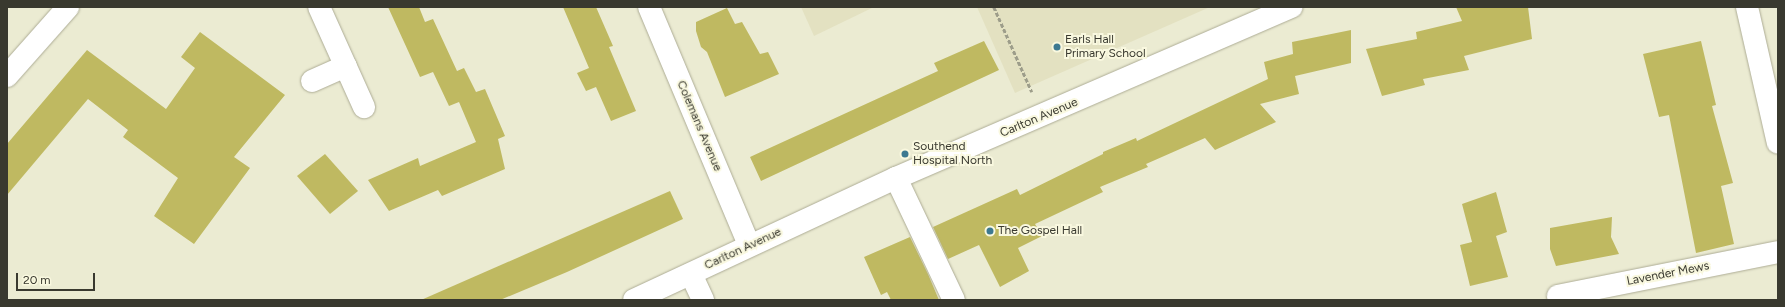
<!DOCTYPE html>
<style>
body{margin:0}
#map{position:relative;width:1785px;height:307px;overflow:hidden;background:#ebebd2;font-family:Figtree,sans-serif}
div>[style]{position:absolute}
.built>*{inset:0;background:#e3e1c1}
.building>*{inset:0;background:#bfb961}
.path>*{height:2.5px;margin-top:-1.25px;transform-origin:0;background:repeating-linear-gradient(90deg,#9d9d8a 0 4px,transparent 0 6px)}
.roads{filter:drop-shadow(0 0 1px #adac95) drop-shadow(0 0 1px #adac95)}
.minor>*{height:22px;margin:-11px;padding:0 11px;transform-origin:11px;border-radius:11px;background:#fff}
.dots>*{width:11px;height:11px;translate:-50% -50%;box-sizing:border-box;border:2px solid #f9f8df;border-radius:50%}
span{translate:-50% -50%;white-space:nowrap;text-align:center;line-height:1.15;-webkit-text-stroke:4px #f9f8df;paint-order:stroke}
.poi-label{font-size:12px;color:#39392f}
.left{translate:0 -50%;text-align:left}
.street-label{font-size:12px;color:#39392f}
.frame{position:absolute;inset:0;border:8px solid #39392f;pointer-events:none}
.scale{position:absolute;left:16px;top:273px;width:79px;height:18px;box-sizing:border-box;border:2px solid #39392f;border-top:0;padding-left:5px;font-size:12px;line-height:14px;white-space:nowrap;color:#39392f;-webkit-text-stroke:3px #f9f8df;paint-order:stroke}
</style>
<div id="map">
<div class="built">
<div style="clip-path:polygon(801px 7px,874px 7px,814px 36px)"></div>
<div style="clip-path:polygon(977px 7px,1210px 7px,1015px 93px)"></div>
</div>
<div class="building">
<div style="clip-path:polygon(388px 7px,419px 7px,425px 22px,433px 19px,457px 71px,464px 68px,476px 92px,485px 89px,505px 136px,498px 139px,505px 169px,442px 196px,438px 190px,389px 211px,368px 180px,418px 158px,420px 166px,476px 142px,459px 102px,449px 106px,433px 72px,420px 77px)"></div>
<div style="clip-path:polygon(563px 7px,596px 7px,613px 46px,609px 47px,636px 111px,611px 121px,596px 87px,586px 91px,577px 73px,589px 68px)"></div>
<div style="clip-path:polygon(1456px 7px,1528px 7px,1532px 39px,1464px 56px,1469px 70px,1423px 79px,1425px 85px,1382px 96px,1366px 49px,1417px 39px,1416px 32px,1462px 21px)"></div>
<div style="clip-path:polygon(727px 8px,735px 24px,742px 22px,760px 54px,768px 52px,779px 74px,725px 97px,707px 52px,701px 47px,696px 31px,696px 22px)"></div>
<div style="clip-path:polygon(1351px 30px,1351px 63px,1295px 76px,1299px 94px,1260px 104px,1276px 122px,1215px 150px,1205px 138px,1146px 164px,1148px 167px,1100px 187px,1103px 192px,1035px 224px,1042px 236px,1018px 248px,1029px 271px,1000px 287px,979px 245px,948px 259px,933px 227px,1017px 189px,1020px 195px,1103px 154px,1103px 152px,1136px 138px,1137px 141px,1268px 79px,1264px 62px,1293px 54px,1292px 42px)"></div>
<div style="clip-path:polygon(200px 32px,285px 95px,234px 157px,250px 168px,194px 244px,154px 216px,178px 178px,123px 137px,128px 130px,88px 99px,7px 195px,7px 144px,87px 50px,166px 109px,195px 68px,181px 57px)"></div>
<div style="clip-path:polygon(984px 41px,999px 70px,761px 181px,750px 157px,938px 71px,934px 63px)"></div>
<div style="clip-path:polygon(1701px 41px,1716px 105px,1712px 106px,1733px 183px,1721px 186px,1734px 244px,1696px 253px,1669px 115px,1659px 117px,1643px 54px)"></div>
<div style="clip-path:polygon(325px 154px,358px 191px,330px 214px,297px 176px)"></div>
<div style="clip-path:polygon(670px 191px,683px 219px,567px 272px,500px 300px,421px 300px)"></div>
<div style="clip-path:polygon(1496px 192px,1507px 232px,1496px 236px,1508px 277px,1470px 286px,1460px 245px,1472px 242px,1462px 204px)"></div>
<div style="clip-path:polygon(1612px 217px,1611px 237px,1619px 254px,1556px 266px,1550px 249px,1550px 228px)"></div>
<div style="clip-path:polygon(910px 237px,928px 274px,939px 300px,891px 300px,887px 292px,881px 295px,864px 257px)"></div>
</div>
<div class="path">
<div style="left:994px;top:7px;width:93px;rotate:65.9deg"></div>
</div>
<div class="roads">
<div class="minor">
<div style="left:319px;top:7px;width:110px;rotate:65.8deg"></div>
<div style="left:649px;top:7px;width:258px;rotate:67.2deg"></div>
<div style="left:1747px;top:7px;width:139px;rotate:77.2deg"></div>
<div style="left:7px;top:76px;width:92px;rotate:-48.5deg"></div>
<div style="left:312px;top:81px;width:37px;rotate:-24deg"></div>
<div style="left:896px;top:178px;width:135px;rotate:64.6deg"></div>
<div style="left:691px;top:274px;width:29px;rotate:65deg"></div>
<div style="left:1558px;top:296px;width:224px;rotate:-11.3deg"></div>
<div style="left:634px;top:300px;width:289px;rotate:-25deg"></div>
<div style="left:896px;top:178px;width:431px;rotate:-23.4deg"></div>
</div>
</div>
<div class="dots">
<div style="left:1057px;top:47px;background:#3d7990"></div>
<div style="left:905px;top:154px;background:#3d7990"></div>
<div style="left:990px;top:231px;background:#3d7990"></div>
</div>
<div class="poi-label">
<span class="left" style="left:1065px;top:47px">Earls Hall<br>Primary School</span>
<span class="left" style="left:913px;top:154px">Southend<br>Hospital North</span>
<span class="left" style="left:998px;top:231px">The Gospel Hall</span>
</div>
<div class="street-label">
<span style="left:1039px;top:118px;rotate:-23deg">Carlton Avenue</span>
<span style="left:699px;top:126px;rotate:67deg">Colemans Avenue</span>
<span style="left:743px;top:249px;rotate:-25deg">Carlton Avenue</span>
<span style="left:1668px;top:274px;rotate:-11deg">Lavender Mews</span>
</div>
<div class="frame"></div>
<div class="scale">20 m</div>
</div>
